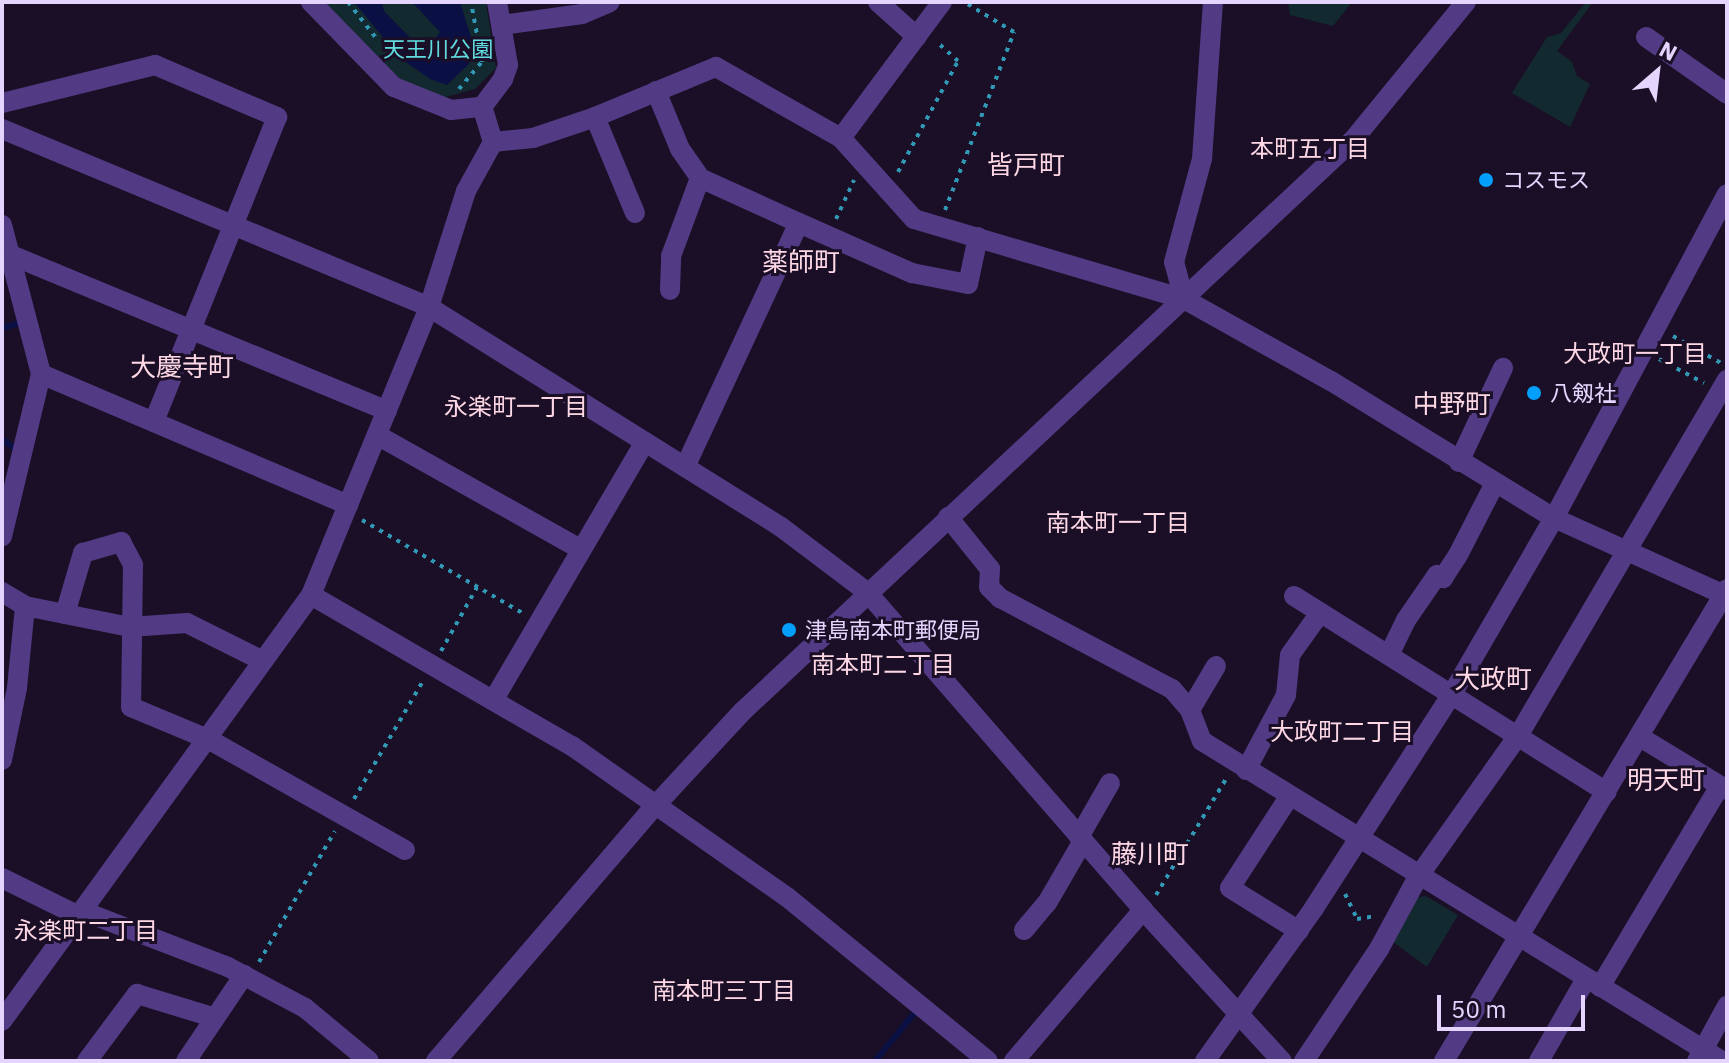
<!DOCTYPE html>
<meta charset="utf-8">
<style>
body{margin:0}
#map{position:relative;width:1729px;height:1063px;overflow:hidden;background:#1a0f26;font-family:"IBM Plex Sans","Noto Sans JP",sans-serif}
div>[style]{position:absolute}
.green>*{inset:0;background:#132930}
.water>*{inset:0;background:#0b1044}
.stream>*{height:6px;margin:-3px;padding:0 3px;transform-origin:3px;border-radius:3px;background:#0b1044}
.path>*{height:4px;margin-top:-2px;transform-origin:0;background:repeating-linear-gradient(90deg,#3199b6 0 4px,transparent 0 10px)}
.minor>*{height:20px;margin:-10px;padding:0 10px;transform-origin:10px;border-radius:10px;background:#523b84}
.dots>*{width:22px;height:22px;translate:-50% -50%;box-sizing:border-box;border:4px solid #1a0f26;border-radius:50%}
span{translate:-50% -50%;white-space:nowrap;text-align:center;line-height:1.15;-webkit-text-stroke:6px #1a0f26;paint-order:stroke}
.park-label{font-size:22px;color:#61dbde}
.poi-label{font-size:22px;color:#e5d5fe}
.left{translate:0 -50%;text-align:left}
.neighbourhood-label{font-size:24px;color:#fed7e5}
.quarter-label{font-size:26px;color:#fed7e5}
.frame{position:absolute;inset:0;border:4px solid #e5d5fe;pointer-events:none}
.north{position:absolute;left:1617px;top:32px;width:80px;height:80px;-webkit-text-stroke:6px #1a0f26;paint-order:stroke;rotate:28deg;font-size:22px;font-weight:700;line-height:32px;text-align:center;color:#e5d5fe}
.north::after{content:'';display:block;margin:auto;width:28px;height:36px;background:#e5d5fe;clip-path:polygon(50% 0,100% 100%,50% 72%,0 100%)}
.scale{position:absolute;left:1437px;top:995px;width:148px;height:36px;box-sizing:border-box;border:4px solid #e5d5fe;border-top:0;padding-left:10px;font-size:24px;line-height:28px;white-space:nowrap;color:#e5d5fe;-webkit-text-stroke:6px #1a0f26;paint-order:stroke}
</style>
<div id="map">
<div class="green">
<div style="clip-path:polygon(323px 2px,486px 2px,496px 68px,475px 89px,442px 98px,405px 84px)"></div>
<div style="clip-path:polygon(1288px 2px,1352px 2px,1333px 26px,1290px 15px)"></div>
<div style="clip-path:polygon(1586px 2px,1593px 2px,1557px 51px,1572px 62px,1577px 76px,1590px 84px,1570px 127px,1512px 93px,1547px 37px,1561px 33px)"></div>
<div style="clip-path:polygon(1426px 896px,1458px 915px,1427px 967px,1392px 941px,1416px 898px)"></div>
</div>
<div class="water">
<div style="clip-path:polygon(354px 2px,382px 2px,384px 11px,425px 53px,440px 32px,412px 2px,460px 2px,471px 37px,469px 64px,447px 85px,430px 79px,400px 58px)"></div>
</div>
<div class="stream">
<div style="left:2px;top:328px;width:19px;rotate:-16deg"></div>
<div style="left:2px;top:439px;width:15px;rotate:37deg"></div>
<div style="left:875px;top:1061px;width:65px;rotate:-50.6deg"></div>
</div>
<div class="path">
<div style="left:348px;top:2px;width:46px;rotate:52.1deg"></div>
<div style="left:459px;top:89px;width:35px;rotate:-50deg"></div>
<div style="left:482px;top:62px;width:61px;rotate:-100.4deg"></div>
<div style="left:898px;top:172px;width:126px;rotate:-61.6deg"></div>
<div style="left:958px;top:61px;width:28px;rotate:-138deg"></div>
<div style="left:945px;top:210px;width:191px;rotate:-68.8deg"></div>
<div style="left:1014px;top:32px;width:58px;rotate:-149deg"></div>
<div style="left:836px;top:219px;width:43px;rotate:-65.2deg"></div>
<div style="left:1673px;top:336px;width:55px;rotate:29.4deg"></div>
<div style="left:1659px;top:359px;width:51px;rotate:28.1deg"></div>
<div style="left:362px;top:520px;width:187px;rotate:30.1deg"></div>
<div style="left:441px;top:651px;width:73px;rotate:-60.6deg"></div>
<div style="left:354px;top:799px;width:139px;rotate:-59.7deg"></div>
<div style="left:1345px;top:894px;width:28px;rotate:64deg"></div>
<div style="left:1357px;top:919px;width:19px;rotate:-9deg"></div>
<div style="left:1156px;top:895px;width:135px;rotate:-58.9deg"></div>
<div style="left:259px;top:962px;width:151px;rotate:-59.9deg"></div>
</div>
<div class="minor">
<div style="left:311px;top:2px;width:119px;rotate:45.7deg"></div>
<div style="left:394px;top:87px;width:61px;rotate:22deg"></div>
<div style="left:451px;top:110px;width:31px;rotate:-6deg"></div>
<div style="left:482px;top:107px;width:35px;rotate:-53deg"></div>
<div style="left:503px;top:79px;width:15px;rotate:-70deg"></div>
<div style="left:508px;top:65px;width:64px;rotate:-99.9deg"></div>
<div style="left:878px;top:2px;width:52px;rotate:41.9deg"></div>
<div style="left:502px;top:25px;width:81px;rotate:-7.8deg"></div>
<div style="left:582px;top:14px;width:30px;rotate:-23deg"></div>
<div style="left:1646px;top:37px;width:99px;rotate:35.1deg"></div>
<div style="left:656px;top:91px;width:63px;rotate:67.5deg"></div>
<div style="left:680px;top:149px;width:35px;rotate:55deg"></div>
<div style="left:700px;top:178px;width:109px;rotate:24.4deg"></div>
<div style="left:799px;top:223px;width:124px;rotate:23.9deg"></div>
<div style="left:912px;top:273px;width:57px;rotate:11.1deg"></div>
<div style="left:968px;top:284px;width:48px;rotate:-78deg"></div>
<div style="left:2px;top:103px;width:158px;rotate:-13.9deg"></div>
<div style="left:155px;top:65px;width:133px;rotate:23.1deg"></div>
<div style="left:277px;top:117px;width:329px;rotate:112deg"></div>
<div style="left:595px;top:117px;width:104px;rotate:67.4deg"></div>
<div style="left:2px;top:129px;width:463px;rotate:22.6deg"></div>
<div style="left:429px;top:307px;width:415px;rotate:32deg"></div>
<div style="left:781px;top:527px;width:108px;rotate:37.1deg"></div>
<div style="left:867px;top:592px;width:421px;rotate:49deg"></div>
<div style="left:1143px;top:910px;width:205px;rotate:47.4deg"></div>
<div style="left:841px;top:138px;width:169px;rotate:-53.4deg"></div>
<div style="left:493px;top:142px;width:40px;rotate:-5.7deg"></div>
<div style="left:533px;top:138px;width:65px;rotate:-18.7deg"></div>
<div style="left:595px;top:117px;width:131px;rotate:-22.5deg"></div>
<div style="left:716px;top:67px;width:144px;rotate:29.6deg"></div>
<div style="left:841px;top:138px;width:109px;rotate:48deg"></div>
<div style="left:914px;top:219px;width:282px;rotate:16.5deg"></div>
<div style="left:1184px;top:299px;width:168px;rotate:29.2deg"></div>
<div style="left:1331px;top:381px;width:262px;rotate:31.6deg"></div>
<div style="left:1554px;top:518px;width:190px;rotate:24.3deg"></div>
<div style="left:2px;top:225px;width:154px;rotate:75.3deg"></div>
<div style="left:41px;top:374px;width:167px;rotate:103.5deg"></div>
<div style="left:2px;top:256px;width:9px;rotate:-6deg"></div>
<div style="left:11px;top:255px;width:407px;rotate:22.5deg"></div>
<div style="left:670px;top:290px;width:34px;rotate:-88deg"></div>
<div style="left:671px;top:256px;width:83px;rotate:-69.6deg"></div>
<div style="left:1184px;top:299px;width:38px;rotate:-105deg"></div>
<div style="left:1174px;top:262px;width:107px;rotate:-74.8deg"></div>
<div style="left:1202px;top:159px;width:157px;rotate:-86deg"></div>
<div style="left:41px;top:374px;width:334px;rotate:23.1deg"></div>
<div style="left:377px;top:435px;width:233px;rotate:29.3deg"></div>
<div style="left:1459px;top:462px;width:104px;rotate:-64.9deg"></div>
<div style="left:685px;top:467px;width:269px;rotate:-65deg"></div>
<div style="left:948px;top:517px;width:67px;rotate:51.1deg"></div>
<div style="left:990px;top:569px;width:18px;rotate:93deg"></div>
<div style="left:989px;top:587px;width:16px;rotate:45deg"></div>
<div style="left:1000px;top:598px;width:195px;rotate:27.9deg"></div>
<div style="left:1172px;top:689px;width:28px;rotate:49deg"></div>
<div style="left:1190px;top:710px;width:33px;rotate:69deg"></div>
<div style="left:1202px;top:741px;width:611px;rotate:31.61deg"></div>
<div style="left:2px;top:592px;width:27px;rotate:31deg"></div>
<div style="left:25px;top:606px;width:107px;rotate:11.3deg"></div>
<div style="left:130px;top:627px;width:57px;rotate:-4deg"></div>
<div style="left:187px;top:623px;width:85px;rotate:26.6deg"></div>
<div style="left:311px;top:595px;width:302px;rotate:30.1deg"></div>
<div style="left:572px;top:746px;width:263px;rotate:35.1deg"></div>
<div style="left:787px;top:897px;width:259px;rotate:39.2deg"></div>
<div style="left:1294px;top:596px;width:369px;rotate:32.1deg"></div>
<div style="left:65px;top:614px;width:64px;rotate:-73.6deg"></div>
<div style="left:83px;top:553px;width:40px;rotate:-16deg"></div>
<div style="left:121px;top:542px;width:26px;rotate:62deg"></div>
<div style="left:133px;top:565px;width:142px;rotate:90.8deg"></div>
<div style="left:131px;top:707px;width:83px;rotate:22.6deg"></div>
<div style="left:208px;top:739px;width:226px;rotate:29.4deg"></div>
<div style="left:1389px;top:655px;width:39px;rotate:-64deg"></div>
<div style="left:1406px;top:620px;width:55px;rotate:-55.4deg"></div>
<div style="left:1437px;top:575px;width:7px;rotate:27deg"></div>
<div style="left:1443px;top:578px;width:27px;rotate:-57deg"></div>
<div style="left:1458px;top:555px;width:81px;rotate:-62.8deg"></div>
<div style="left:494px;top:699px;width:298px;rotate:-59.6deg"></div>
<div style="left:1190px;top:710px;width:51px;rotate:-59.4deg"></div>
<div style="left:1640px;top:737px;width:102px;rotate:31.3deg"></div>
<div style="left:2px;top:760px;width:74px;rotate:-78.2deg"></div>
<div style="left:17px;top:688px;width:82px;rotate:-84.4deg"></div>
<div style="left:1246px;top:770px;width:85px;rotate:-61.9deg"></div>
<div style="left:1286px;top:695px;width:40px;rotate:-84.3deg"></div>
<div style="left:1290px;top:655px;width:52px;rotate:-54.5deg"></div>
<div style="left:1289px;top:797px;width:108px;rotate:123deg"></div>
<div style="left:1230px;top:888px;width:81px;rotate:31.9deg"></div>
<div style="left:1079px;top:837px;width:62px;rotate:-60.1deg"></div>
<div style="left:2px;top:878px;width:88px;rotate:26.3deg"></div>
<div style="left:85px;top:912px;width:153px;rotate:21deg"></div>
<div style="left:228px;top:967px;width:87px;rotate:28deg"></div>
<div style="left:305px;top:1008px;width:83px;rotate:39.6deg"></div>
<div style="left:1024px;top:930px;width:35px;rotate:-50deg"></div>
<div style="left:1047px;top:903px;width:72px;rotate:-59.9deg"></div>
<div style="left:1600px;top:987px;width:234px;rotate:-59.2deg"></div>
<div style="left:2px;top:1021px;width:526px;rotate:-54.04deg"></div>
<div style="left:311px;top:595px;width:311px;rotate:-67.7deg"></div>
<div style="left:429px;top:307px;width:122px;rotate:-72.3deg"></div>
<div style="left:466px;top:191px;width:56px;rotate:-61.1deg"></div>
<div style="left:493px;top:142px;width:37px;rotate:-107deg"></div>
<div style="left:87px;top:1061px;width:84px;rotate:-53.3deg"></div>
<div style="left:137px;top:994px;width:78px;rotate:17deg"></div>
<div style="left:186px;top:1061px;width:104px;rotate:-56deg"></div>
<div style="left:436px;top:1061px;width:335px;rotate:-49.4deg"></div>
<div style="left:654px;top:807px;width:131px;rotate:-47.2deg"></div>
<div style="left:743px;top:711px;width:836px;rotate:-43.11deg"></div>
<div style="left:1353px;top:140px;width:178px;rotate:-50.7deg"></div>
<div style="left:1014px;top:1061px;width:199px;rotate:-49.5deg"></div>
<div style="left:1205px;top:1061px;width:188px;rotate:-54.5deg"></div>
<div style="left:1314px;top:908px;width:255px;rotate:-57.2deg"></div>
<div style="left:1452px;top:694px;width:203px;rotate:-59.9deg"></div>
<div style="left:1554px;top:518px;width:367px;rotate:-61.9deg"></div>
<div style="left:1304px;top:1061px;width:135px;rotate:-56.2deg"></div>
<div style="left:1379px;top:949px;width:82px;rotate:-61.6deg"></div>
<div style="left:1418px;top:877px;width:173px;rotate:-54.7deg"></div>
<div style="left:1518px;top:736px;width:413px;rotate:-59.6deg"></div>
<div style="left:1444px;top:1061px;width:550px;rotate:-59.05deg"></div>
<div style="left:1539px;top:1061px;width:95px;rotate:-60.2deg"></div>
<div style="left:1697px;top:1061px;width:63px;rotate:-61.4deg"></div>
</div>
<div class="dots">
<div style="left:1486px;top:180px;background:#049efb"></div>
<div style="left:1534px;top:393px;background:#049efb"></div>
<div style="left:789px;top:630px;background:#049efb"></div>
</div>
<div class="park-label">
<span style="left:438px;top:49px">天王川公園</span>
</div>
<div class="poi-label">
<span class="left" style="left:1502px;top:180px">コスモス</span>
<span class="left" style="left:1550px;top:393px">八剱社</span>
<span class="left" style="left:805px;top:630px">津島南本町郵便局</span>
</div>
<div class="neighbourhood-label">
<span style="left:1310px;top:149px">本町五丁目</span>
<span style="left:1635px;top:354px">大政町一丁目</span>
<span style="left:516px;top:407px">永楽町一丁目</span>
<span style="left:1118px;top:523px">南本町一丁目</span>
<span style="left:883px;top:665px">南本町二丁目</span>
<span style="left:1342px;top:732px">大政町二丁目</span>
<span style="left:86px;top:931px">永楽町二丁目</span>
<span style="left:724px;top:991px">南本町三丁目</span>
</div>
<div class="quarter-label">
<span style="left:1026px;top:165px">皆戸町</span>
<span style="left:801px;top:262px">薬師町</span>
<span style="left:182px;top:367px">大慶寺町</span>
<span style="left:1452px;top:404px">中野町</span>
<span style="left:1493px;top:679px">大政町</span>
<span style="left:1666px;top:780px">明天町</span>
<span style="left:1150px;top:854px">藤川町</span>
</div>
<div class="frame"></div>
<div class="north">N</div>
<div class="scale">50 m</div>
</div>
